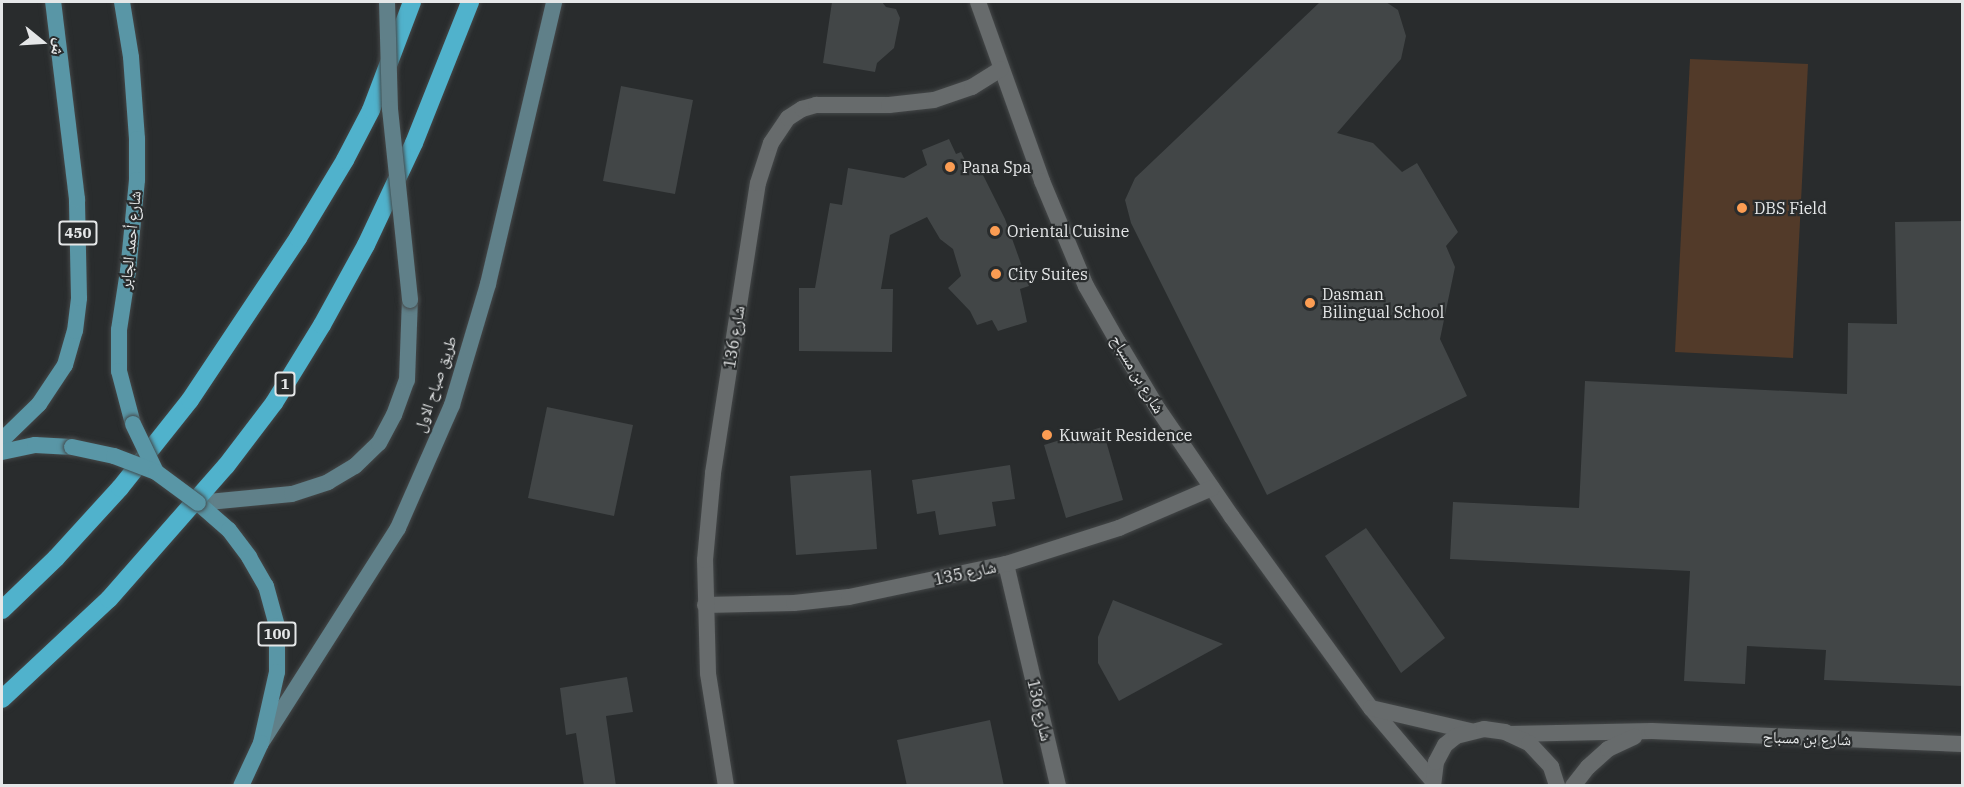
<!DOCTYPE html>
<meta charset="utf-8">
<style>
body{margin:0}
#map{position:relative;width:1964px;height:787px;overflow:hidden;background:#292c2d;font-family:"IBM Plex Serif","Noto Naskh Arabic",serif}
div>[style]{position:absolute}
.green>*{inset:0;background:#523a29}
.building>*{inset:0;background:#424647}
.roads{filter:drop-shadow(0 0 2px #444748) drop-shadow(0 0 2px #444748)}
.minor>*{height:16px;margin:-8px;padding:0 8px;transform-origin:8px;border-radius:8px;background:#676b6c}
.secondary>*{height:16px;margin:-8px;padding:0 8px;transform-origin:8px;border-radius:8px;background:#608089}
.primary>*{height:16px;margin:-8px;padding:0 8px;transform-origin:8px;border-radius:8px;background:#5996a6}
.motorway>*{height:18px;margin:-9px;padding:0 9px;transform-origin:9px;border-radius:9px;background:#50b2cc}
.bridges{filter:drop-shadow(0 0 2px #444748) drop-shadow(0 0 2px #444748)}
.secondary-bridge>*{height:16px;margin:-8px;padding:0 8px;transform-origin:8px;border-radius:8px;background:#608089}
.primary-bridge>*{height:16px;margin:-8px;padding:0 8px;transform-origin:8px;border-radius:8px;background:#5996a6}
.dots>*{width:16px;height:16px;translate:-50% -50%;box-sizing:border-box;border:3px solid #292c2d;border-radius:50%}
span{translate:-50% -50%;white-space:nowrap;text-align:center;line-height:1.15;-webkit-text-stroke:4.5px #292c2d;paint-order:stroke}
.shield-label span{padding:2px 4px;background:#292c2d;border:2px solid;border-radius:4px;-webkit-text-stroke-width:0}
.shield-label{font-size:15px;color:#e5e7e8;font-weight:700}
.poi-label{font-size:16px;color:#e5e7e8}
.left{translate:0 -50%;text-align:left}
.street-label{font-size:16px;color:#e5e7e8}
.frame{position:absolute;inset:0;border:3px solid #e5e7e8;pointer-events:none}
.north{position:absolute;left:12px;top:12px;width:60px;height:60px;-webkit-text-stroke:4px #292c2d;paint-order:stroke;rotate:108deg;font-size:16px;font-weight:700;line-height:24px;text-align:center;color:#e5e7e8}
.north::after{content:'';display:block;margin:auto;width:21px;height:27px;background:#e5e7e8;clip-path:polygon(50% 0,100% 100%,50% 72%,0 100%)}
</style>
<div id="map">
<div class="green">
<div style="clip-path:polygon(1690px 59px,1808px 64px,1793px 358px,1675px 352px)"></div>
</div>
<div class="building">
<div style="clip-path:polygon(832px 2px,882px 2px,886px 7px,896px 9px,900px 18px,894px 48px,877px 63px,875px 72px,823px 63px)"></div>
<div style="clip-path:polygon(1320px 2px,1386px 2px,1398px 10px,1406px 36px,1401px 59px,1337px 133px,1373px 143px,1402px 172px,1417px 163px,1458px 232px,1446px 246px,1455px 267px,1440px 339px,1467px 396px,1267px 495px,1131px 223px,1125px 200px,1135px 178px)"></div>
<div style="clip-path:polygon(621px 86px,693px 100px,675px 194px,603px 181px)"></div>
<div style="clip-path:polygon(949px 139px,956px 154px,961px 152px,968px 166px,977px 163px,1005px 219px,1029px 286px,1020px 289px,1027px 322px,998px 331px,992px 320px,977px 325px,970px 311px,948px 288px,961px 276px,953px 249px,940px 239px,927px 217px,890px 235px,881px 289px,893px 289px,892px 352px,799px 351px,799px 288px,815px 288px,830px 203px,842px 205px,848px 168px,904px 178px,927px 165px,922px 150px)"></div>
<div style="clip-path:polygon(1962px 221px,1962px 686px,1824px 680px,1826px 650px,1747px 646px,1745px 684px,1684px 681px,1690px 571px,1450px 559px,1453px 502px,1579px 508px,1585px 381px,1847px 394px,1848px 323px,1897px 324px,1895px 222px)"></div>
<div style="clip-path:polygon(547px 407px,633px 425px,614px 516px,528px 498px)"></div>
<div style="clip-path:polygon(1102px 427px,1123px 500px,1066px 518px,1044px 445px)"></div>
<div style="clip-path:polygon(1010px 465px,1015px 499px,992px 502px,996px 526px,939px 535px,935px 511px,917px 514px,912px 480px)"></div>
<div style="clip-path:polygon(871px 470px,877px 549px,796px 555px,790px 476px)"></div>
<div style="clip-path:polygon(1366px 528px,1445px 638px,1401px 673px,1325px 556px)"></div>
<div style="clip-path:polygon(1113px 600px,1223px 644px,1119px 701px,1098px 663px,1098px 637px)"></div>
<div style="clip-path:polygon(627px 677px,633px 712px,606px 716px,616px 786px,584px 786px,576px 733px,566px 735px,560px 688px)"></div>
<div style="clip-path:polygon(990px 720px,1004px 786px,907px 786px,897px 740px)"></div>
</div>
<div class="roads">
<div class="minor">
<div style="left:978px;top:2px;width:190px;rotate:70.3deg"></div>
<div style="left:1042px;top:181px;width:114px;rotate:67.3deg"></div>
<div style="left:1086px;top:286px;width:64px;rotate:60.3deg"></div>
<div style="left:1118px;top:342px;width:78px;rotate:59.2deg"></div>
<div style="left:1158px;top:409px;width:131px;rotate:55.6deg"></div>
<div style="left:1232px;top:517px;width:236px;rotate:54deg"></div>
<div style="left:1371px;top:708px;width:96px;rotate:49.7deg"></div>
<div style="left:1006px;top:564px;width:228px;rotate:76.8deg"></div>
<div style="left:705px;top:605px;width:89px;rotate:-1.3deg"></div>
<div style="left:794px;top:603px;width:55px;rotate:-6.2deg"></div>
<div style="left:849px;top:597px;width:160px;rotate:-11.9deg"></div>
<div style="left:1006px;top:564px;width:119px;rotate:-17.7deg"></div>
<div style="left:1119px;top:528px;width:101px;rotate:-23.3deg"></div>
<div style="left:1371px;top:708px;width:102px;rotate:13.1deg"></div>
<div style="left:1510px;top:734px;width:142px;rotate:-1.2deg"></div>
<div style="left:1652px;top:731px;width:310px;rotate:2.4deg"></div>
<div style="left:726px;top:786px;width:114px;rotate:-99.1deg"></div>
<div style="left:708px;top:673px;width:113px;rotate:-91.5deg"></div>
<div style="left:705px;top:560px;width:87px;rotate:-84.7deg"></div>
<div style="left:713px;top:473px;width:293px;rotate:-81.2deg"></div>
<div style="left:758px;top:183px;width:42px;rotate:-72deg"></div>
<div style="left:771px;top:143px;width:30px;rotate:-56deg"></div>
<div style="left:788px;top:118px;width:17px;rotate:-33deg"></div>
<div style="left:802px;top:109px;width:15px;rotate:-16deg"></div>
<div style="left:816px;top:105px;width:73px"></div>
<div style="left:889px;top:105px;width:45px;rotate:-6.3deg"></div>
<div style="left:934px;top:100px;width:40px;rotate:-18.9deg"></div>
<div style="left:972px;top:87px;width:34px;rotate:-32deg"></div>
<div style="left:1433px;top:786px;width:24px;rotate:-83deg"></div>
<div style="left:1436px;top:762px;width:19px;rotate:-62deg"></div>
<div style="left:1445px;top:745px;width:14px;rotate:-39deg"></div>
<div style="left:1456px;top:736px;width:29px;rotate:-14deg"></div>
<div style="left:1484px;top:729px;width:21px;rotate:8deg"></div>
<div style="left:1505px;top:732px;width:26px;rotate:25deg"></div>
<div style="left:1529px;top:743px;width:33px;rotate:47deg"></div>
<div style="left:1551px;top:767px;width:20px;rotate:72deg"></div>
<div style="left:1573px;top:786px;width:24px;rotate:-52deg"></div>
<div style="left:1588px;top:767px;width:27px;rotate:-42deg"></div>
<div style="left:1608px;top:749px;width:29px;rotate:-25deg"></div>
</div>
<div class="secondary">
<div style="left:198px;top:503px;width:94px;rotate:-5.5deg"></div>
<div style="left:292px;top:494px;width:38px;rotate:-18deg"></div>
<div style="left:328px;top:482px;width:31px;rotate:-31deg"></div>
<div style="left:355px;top:466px;width:33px;rotate:-44deg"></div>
<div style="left:379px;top:443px;width:32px;rotate:-62deg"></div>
<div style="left:394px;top:415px;width:37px;rotate:-70deg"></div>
<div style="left:407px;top:380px;width:80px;rotate:-87.9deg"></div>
<div style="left:263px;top:740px;width:251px;rotate:-57.5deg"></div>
<div style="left:398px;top:528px;width:134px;rotate:-66.3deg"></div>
<div style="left:452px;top:405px;width:126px;rotate:-73.4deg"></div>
<div style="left:488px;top:284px;width:290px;rotate:-76.8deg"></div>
</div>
<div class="primary">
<div style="left:122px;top:2px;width:56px;rotate:80.7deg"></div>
<div style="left:131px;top:57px;width:82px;rotate:85.8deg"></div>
<div style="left:137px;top:139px;width:41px;rotate:90deg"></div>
<div style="left:137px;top:180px;width:91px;rotate:95.6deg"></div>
<div style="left:128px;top:271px;width:60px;rotate:98.7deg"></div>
<div style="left:119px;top:330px;width:41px;rotate:90deg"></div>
<div style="left:119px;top:371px;width:55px;rotate:75.2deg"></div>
<div style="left:2px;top:440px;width:52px;rotate:-44.2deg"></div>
<div style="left:39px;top:404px;width:47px;rotate:-56.3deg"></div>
<div style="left:65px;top:365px;width:35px;rotate:-74deg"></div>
<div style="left:75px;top:331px;width:33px;rotate:-83deg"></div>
<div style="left:79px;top:298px;width:99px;rotate:-91.2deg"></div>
<div style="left:77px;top:199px;width:198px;rotate:-96.9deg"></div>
<div style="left:2px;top:452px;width:34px;rotate:-12deg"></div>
<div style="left:35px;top:445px;width:37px;rotate:3deg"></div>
<div style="left:198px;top:503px;width:41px;rotate:41.1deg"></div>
<div style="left:229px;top:530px;width:34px;rotate:53deg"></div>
<div style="left:249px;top:557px;width:34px;rotate:60deg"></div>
<div style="left:266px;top:586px;width:41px;rotate:74.6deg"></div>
<div style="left:277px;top:626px;width:46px;rotate:90deg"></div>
<div style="left:277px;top:672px;width:73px;rotate:102.7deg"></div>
<div style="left:261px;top:743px;width:47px;rotate:114.9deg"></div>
</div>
<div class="motorway">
<div style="left:2px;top:610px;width:75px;rotate:-43.9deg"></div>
<div style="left:56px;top:558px;width:95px;rotate:-47.6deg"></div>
<div style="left:120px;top:488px;width:112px;rotate:-51.5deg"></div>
<div style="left:190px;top:400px;width:195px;rotate:-56.3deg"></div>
<div style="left:298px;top:238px;width:91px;rotate:-58.9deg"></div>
<div style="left:345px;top:160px;width:56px;rotate:-62.5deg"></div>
<div style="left:371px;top:110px;width:116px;rotate:-69.2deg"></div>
<div style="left:2px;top:699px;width:146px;rotate:-43.1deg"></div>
<div style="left:109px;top:599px;width:177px;rotate:-48.7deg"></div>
<div style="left:226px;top:466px;width:79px;rotate:-52.7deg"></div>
<div style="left:274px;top:403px;width:92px;rotate:-58.4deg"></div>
<div style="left:322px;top:325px;width:91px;rotate:-61.2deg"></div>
<div style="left:366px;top:245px;width:113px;rotate:-64.8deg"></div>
<div style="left:414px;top:143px;width:152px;rotate:-68.3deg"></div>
</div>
</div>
<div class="bridges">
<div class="secondary-bridge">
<div style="left:387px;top:2px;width:107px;rotate:88.4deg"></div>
<div style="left:390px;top:109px;width:192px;rotate:84deg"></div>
</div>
<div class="primary-bridge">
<div style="left:133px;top:424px;width:53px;rotate:64.4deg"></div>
<div style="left:72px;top:447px;width:43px;rotate:12.1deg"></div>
<div style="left:114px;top:456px;width:45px;rotate:20.9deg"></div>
<div style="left:156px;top:472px;width:52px;rotate:36.4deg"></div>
</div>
</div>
<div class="dots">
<div style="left:950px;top:167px;background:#fc9d53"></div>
<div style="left:1742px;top:208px;background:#fc9d53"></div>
<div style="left:995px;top:231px;background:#fc9d53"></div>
<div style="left:996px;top:274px;background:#fc9d53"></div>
<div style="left:1310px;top:303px;background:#fc9d53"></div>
<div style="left:1047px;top:435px;background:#fc9d53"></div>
</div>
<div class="shield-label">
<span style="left:78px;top:233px">450</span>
<span style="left:285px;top:384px">1</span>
<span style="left:277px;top:634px">100</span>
</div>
<div class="poi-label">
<span class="left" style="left:962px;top:167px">Pana Spa</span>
<span class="left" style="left:1754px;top:208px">DBS Field</span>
<span class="left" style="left:1007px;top:231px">Oriental Cuisine</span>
<span class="left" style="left:1008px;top:274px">City Suites</span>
<span class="left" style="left:1322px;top:303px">Dasman<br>Bilingual School</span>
<span class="left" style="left:1059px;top:435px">Kuwait Residence</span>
</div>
<div class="street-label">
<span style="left:130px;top:240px;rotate:-84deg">شارع أحمد الجابر</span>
<span style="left:734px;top:337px;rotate:-81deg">شارع 136</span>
<span style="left:1138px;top:374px;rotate:59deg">شارع بن مسباح</span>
<span style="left:435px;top:384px;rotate:-71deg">طريق صباح الاول</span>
<span style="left:965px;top:573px;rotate:-12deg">شارع 135</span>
<span style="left:1040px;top:710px;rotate:77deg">شارع 136</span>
<span style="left:1807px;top:738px;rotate:2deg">شارع بن مسباح</span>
</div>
<div class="frame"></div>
<div class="north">ش</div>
</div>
